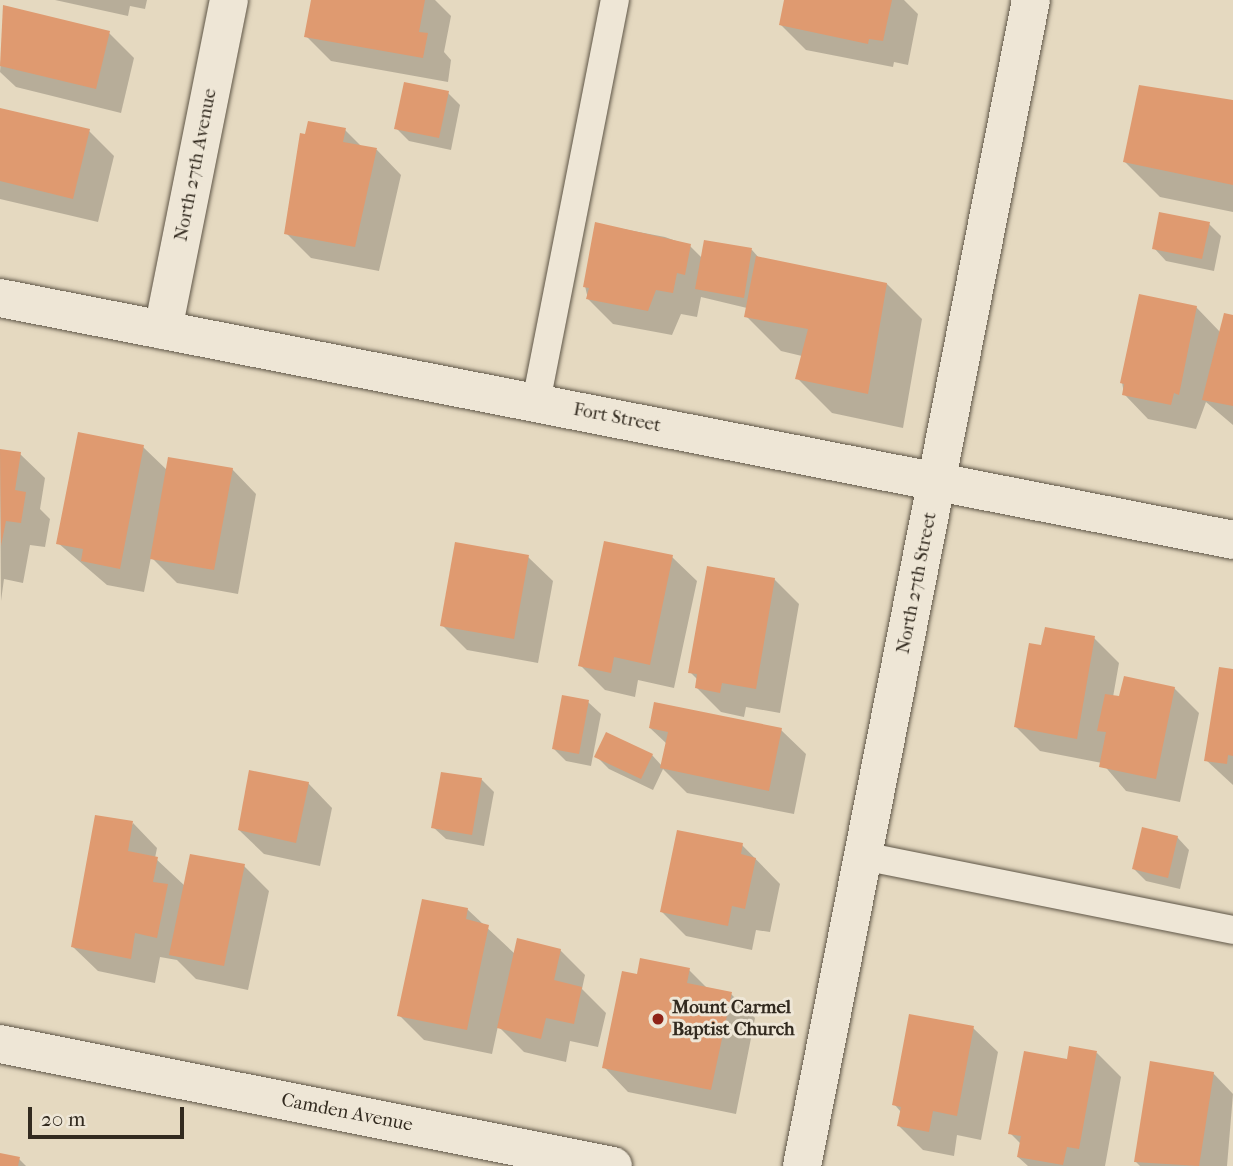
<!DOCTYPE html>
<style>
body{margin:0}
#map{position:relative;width:1233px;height:1166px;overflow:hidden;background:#e5d9c0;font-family:"IM FELL French Canon",serif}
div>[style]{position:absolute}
.shadow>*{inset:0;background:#0003}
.building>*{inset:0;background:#df9a70}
.roads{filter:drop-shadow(0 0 2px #5f5647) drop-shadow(0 0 2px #5f5647)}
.service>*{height:28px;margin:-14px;padding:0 14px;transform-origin:14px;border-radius:14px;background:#eee6d6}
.minor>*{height:38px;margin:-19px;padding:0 19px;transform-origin:19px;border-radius:19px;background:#eee6d6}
.tertiary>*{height:38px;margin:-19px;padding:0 19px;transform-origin:19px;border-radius:19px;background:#eee6d6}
.dots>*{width:19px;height:19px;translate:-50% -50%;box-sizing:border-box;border:4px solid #eee6d6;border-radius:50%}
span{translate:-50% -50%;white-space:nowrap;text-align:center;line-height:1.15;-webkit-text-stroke:6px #eee6d6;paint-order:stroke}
.street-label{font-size:19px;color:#322a1f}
.poi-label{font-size:19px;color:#322a1f;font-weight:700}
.left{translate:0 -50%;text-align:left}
.scale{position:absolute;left:28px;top:1107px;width:156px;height:32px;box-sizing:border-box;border:4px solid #322a1f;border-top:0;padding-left:9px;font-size:21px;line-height:24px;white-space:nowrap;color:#322a1f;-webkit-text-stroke:5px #eee6d6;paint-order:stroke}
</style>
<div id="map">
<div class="shadow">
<div style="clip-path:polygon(55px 0,147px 0,145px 9px,130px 6px,128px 16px)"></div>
<div style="clip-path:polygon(313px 0,435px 0,451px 16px,444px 52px,451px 60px,448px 82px,331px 61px,306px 36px)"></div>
<div style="clip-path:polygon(786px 0,904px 0,918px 14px,908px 65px,894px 62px,893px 67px,806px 50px,781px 25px)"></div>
<div style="clip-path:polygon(5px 7px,109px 33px,134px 58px,121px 113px,16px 87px,0 72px)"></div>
<div style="clip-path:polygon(448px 93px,460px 105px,451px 150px,409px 141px,396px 128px)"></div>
<div style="clip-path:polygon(1233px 104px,1233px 212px,1160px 197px,1125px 162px)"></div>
<div style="clip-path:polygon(0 110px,89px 131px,114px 156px,98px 222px,0 199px)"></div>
<div style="clip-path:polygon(345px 130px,362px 147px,377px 150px,401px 175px,379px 271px,311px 258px,286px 233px)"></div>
<div style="clip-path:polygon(597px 224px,665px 237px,690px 246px,702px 258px,752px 250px,760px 259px,887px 284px,922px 319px,903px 428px,832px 413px,797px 378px,802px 356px,781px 351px,746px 316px,747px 308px,701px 297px,697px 317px,681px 314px,672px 335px,613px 324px,588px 299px,585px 286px)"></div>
<div style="clip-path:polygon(1209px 224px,1221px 236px,1214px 271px,1166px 261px,1154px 248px)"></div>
<div style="clip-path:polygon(1196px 307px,1221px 333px,1233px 316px,1233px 425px,1206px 402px,1196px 429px,1148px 419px,1124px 394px,1122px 382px)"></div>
<div style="clip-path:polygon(143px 447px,168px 471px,232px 469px,256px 494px,238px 594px,177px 583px,151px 557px,144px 592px,107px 585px,58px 543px)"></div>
<div style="clip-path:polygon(0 450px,20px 454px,45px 478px,40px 509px,50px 519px,45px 547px,30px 545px,23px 583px,4px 579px,1px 601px)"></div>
<div style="clip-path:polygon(528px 557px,553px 581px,538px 663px,467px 650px,442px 625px)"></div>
<div style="clip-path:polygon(672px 557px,697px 581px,674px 688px,638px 680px,635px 697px,605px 690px,580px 665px)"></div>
<div style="clip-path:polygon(774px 579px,799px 604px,780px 713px,746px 707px,744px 717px,721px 712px,697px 688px,698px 680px,690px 672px)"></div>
<div style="clip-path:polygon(1094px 638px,1119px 663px,1113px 697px,1174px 688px,1199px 713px,1180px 802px,1126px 791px,1102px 763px,1040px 751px,1015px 726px,1043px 647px)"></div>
<div style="clip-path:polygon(1233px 671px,1233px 785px,1206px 760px)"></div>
<div style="clip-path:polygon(588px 702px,601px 714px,591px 766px,566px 761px,554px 749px)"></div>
<div style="clip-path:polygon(650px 728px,781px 730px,806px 754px,794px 814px,687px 793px,663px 769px,653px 790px,609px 769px,596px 756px,652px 755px,662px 766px,667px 744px)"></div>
<div style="clip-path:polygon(481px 779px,494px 792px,484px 846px,446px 839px,433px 827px)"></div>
<div style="clip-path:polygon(308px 783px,332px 808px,320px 866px,264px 854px,239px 830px)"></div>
<div style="clip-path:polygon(133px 823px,157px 848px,155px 858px,185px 886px,244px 866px,269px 891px,248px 990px,196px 979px,177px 960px,160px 957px,155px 983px,98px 971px,73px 947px)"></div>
<div style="clip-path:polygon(1177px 837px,1189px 850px,1180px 889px,1146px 881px,1133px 868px)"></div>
<div style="clip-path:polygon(742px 845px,780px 884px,770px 932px,756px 930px,752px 950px,686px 936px,662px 912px)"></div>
<div style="clip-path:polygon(467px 909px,515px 954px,560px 950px,585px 975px,582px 989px,606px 1013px,598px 1047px,570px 1041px,566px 1062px,524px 1052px,498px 1026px,492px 1054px,424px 1040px,399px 1015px)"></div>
<div style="clip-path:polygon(689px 970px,708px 989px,731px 994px,755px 1018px,736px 1114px,628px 1092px,604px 1067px,639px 976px)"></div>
<div style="clip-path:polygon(973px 1028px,998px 1052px,981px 1140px,957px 1135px,954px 1156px,923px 1150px,899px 1126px,901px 1112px,894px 1104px)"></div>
<div style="clip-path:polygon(1097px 1053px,1121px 1077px,1105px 1166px,1028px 1166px,1018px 1157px,1021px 1144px,1010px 1133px,1068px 1061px)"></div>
<div style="clip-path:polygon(1213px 1073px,1233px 1094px,1227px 1166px,1140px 1166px,1135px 1161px)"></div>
<div style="clip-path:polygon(0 1155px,19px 1159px,26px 1166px,0 1166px)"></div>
</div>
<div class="building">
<div style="clip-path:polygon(311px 0,425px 0,419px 32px,428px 33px,423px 58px,304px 37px)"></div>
<div style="clip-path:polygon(784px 0,892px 0,883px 41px,869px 39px,868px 44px,779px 25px)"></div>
<div style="clip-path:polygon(3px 5px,110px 31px,96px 89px,0 66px)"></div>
<div style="clip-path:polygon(404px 82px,449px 91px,439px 138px,394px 129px)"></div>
<div style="clip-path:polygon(1139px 85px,1233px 100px,1233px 185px,1123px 162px)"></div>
<div style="clip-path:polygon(0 108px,90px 129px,73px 199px,0 181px)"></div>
<div style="clip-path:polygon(308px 121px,346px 128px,343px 142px,377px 148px,355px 247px,284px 234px,300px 133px,305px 134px)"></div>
<div style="clip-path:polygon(1159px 212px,1210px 222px,1202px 259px,1152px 249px)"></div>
<div style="clip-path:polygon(595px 222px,691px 244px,685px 275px,677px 273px,673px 293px,656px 290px,648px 311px,586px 299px,589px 288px,583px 287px)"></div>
<div style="clip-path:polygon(704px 240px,752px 248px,744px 298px,695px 289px)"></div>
<div style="clip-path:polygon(756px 256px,887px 283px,868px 394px,795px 379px,808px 329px,744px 317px)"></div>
<div style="clip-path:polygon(1139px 294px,1197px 306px,1179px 395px,1174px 393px,1171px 405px,1122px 395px,1124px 384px,1120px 383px)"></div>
<div style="clip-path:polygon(1224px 313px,1233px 315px,1233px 406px,1202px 400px)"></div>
<div style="clip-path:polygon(78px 432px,144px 445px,120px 569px,81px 561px,83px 549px,56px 544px)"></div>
<div style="clip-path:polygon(0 449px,21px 452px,15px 490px,26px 492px,21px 523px,6px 521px,1px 546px)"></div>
<div style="clip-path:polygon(168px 457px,233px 468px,214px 570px,150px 559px)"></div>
<div style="clip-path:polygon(604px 541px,673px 555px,650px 665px,614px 657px,611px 673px,578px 666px)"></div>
<div style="clip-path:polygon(455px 542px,529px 555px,514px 639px,440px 626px)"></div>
<div style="clip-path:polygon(707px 566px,775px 578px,756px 689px,722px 683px,720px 693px,695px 688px,697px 674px,688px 673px)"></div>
<div style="clip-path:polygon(1045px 627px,1095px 636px,1077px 739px,1014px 727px,1029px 643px,1041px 645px)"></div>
<div style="clip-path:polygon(1219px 667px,1233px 669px,1233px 756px,1228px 755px,1227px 764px,1204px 761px)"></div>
<div style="clip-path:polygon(1124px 676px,1175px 687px,1156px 779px,1099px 767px,1106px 732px,1097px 731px,1105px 694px,1119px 696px)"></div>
<div style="clip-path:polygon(562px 695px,589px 700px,579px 754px,552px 749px)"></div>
<div style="clip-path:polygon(654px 702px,782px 728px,769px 791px,660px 768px,668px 732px,649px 728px)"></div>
<div style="clip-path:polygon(606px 732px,653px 754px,641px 779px,594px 757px)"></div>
<div style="clip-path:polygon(249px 770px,309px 782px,296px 843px,238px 830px)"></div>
<div style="clip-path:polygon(441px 772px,482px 778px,472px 835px,431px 828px)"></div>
<div style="clip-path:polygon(95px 815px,133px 821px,128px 851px,158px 857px,153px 882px,168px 884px,157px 938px,135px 933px,131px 959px,71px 947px)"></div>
<div style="clip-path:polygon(1142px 827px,1178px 836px,1168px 878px,1132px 869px)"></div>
<div style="clip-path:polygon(677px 830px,743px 843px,741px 854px,756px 858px,745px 909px,732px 906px,728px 926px,660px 912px)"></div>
<div style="clip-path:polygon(190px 854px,245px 864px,224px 966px,169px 955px)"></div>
<div style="clip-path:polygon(422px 899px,468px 908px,466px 919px,489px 925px,467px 1030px,397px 1016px)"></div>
<div style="clip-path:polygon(517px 938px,561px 949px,554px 980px,582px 987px,574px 1024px,546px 1018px,541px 1039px,497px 1028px)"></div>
<div style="clip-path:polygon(640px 958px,690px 968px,687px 983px,732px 992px,711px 1090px,602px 1068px,622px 971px,637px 974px)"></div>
<div style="clip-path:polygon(909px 1014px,974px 1026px,957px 1116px,933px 1111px,929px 1132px,897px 1126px,901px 1107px,892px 1105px)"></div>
<div style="clip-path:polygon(1069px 1046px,1097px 1051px,1079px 1149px,1067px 1147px,1063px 1165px,1017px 1157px,1021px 1136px,1008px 1134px,1024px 1051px,1067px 1059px)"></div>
<div style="clip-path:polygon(1150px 1061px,1214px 1072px,1199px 1166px,1134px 1162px)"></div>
<div style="clip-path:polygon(0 1153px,20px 1157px,18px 1166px,0 1166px)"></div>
</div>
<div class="roads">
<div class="service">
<div style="left:536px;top:402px;width:410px;rotate:-78.9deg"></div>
<div style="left:863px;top:856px;width:377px;rotate:11.3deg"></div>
</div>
<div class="minor">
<div style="left:163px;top:330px;width:337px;rotate:-78.7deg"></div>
<div style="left:0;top:1044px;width:625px;rotate:11.26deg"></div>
<div style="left:802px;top:1166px;width:1188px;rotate:-78.89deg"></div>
</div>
<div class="tertiary">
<div style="left:0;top:298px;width:1257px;rotate:11.1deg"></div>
</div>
</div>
<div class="dots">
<div style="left:658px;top:1019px;background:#8f2418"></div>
</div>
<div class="street-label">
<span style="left:196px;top:165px;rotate:-79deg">North 27th Avenue</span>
<span style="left:617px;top:418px;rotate:11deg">Fort Street</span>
<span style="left:917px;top:583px;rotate:-79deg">North 27th Street</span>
<span style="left:347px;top:1113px;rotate:11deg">Camden Avenue</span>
</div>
<div class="poi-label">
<span class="left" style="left:672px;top:1019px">Mount Carmel<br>Baptist Church</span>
</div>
<div class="scale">20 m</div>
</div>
